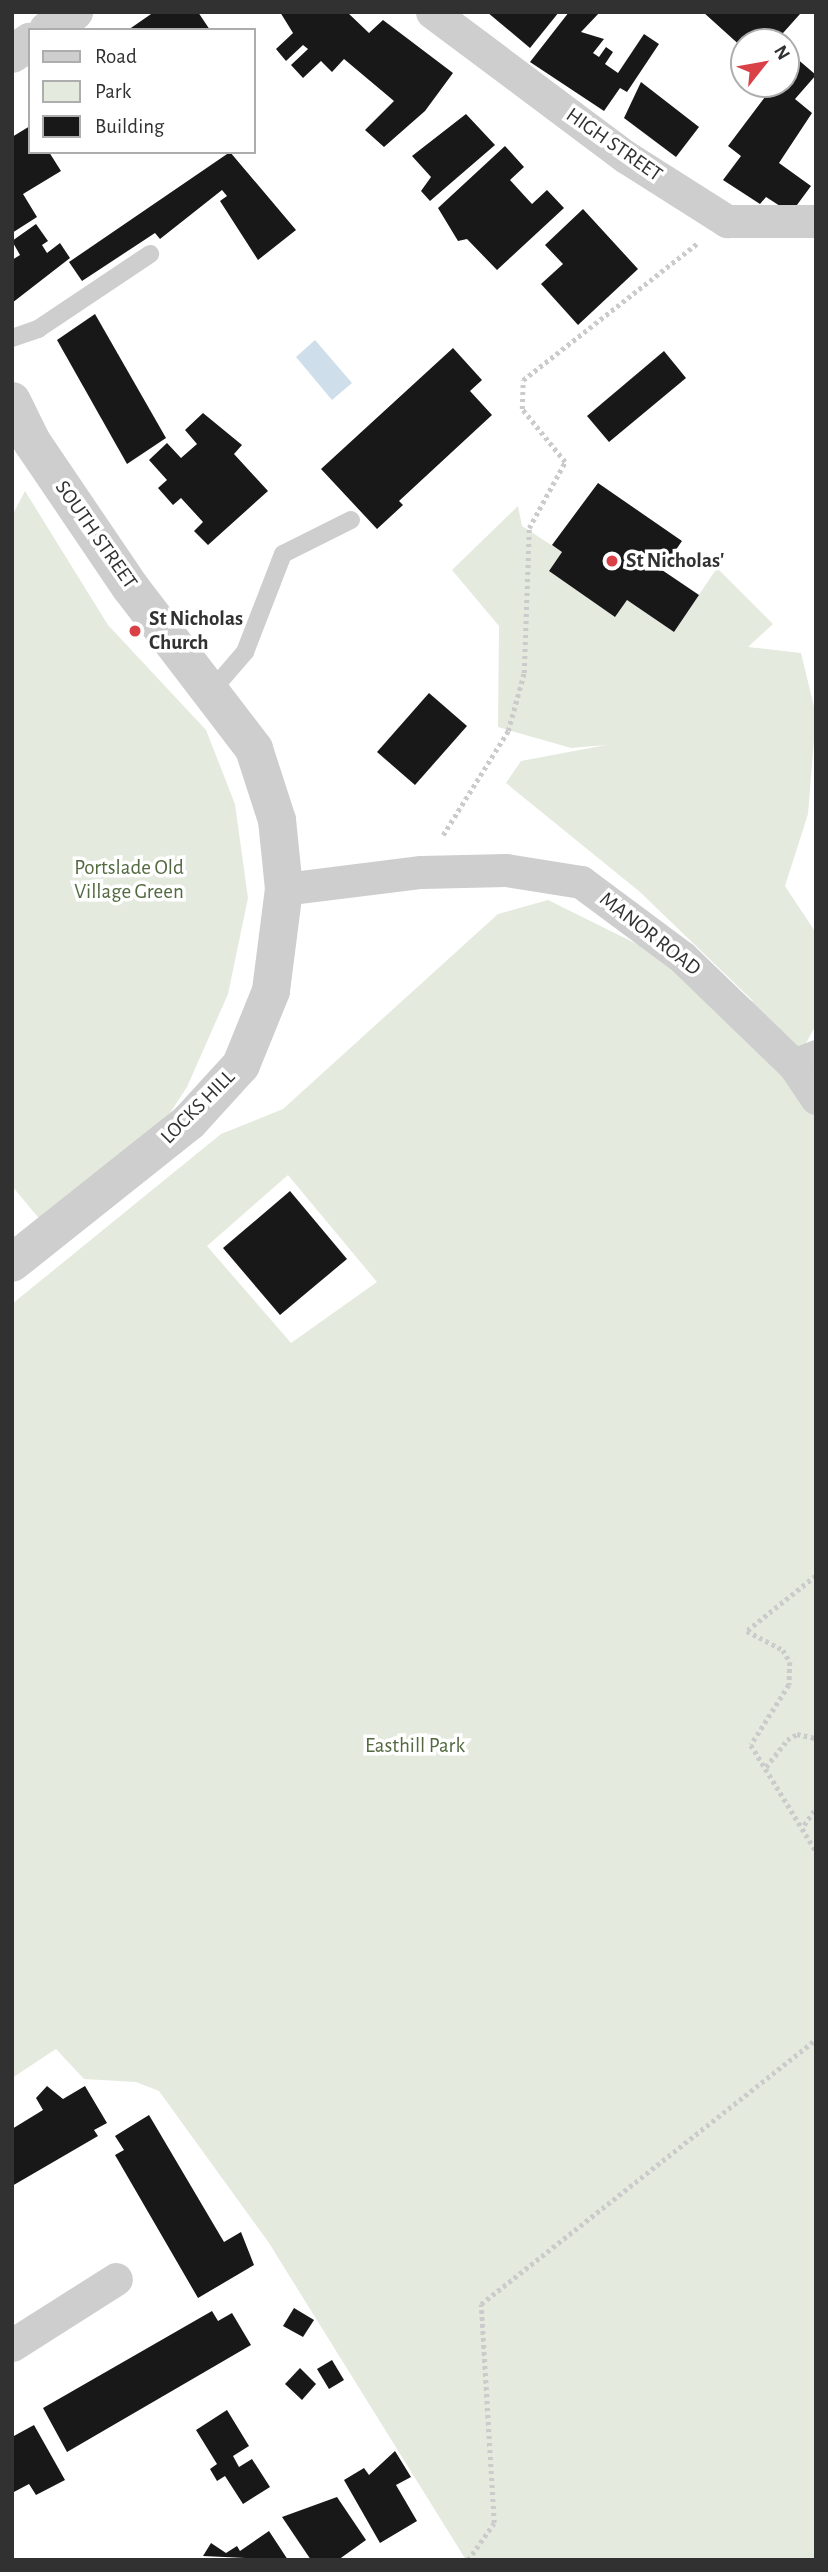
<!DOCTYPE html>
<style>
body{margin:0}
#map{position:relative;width:828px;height:2572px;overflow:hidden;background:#fff;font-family:"Alegreya Sans",sans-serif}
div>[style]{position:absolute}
.green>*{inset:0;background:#e4eadd}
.water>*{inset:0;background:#cedfeb}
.building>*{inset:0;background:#181818}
.path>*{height:4.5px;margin-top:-2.25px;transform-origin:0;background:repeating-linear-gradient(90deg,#cbcbcb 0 3.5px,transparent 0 7px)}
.service>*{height:18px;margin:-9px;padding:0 9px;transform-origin:9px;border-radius:9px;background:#cecece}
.minor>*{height:33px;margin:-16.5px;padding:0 16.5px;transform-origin:16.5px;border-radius:16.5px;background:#cecece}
.tertiary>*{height:38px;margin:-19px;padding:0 19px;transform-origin:19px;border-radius:19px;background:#cecece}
.dots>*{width:19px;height:19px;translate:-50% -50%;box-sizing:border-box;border:4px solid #fff;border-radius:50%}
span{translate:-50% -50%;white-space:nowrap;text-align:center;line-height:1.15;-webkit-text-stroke:7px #fff;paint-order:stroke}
.street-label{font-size:21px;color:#313131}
.poi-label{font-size:21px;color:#313131;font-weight:700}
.left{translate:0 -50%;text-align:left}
.park-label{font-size:21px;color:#536a41}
.frame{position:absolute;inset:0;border:14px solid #313131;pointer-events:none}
.legend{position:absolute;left:28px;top:28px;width:228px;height:126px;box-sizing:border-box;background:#fff;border:2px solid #adadad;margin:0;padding:9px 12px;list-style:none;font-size:21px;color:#313131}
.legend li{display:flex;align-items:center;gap:14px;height:35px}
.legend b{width:35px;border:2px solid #adadad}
.north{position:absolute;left:730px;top:28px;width:70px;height:70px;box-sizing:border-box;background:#fff;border:2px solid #adadad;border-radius:50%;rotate:59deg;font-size:19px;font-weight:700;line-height:28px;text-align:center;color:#313131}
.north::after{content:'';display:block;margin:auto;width:24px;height:32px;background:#da4147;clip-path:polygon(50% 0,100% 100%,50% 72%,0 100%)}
</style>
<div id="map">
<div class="green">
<div style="clip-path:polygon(25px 491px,108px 625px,206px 730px,235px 804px,248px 898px,228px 994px,187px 1087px,170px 1113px,42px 1222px,12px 1186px,12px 516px)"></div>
<div style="clip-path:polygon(evenodd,518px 506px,522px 526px,562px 552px,549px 571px,615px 616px,627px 600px,674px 632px,717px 568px,773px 624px,748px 647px,801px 653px,816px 715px,808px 814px,785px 886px,816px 933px,816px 1025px,787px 1078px,816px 1116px,816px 2560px,466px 2560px,269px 2243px,159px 2091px,136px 2082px,84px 2079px,56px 2049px,12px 2078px,12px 1304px,221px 1134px,283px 1109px,498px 914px,548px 900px,754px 1002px,640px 892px,506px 783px,521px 761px,606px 745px,571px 748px,498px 727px,499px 626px,452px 570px,518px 506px,288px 1175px,377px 1282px,291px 1343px,207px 1246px,288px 1175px)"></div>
</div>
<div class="water">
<div style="clip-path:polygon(315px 340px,352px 383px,332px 400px,296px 357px)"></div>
</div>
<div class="building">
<div style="clip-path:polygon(154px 12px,198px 12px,210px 30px,128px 30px)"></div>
<div style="clip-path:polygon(280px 12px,347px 12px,369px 33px,383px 20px,453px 73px,425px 111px,384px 147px,365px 130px,394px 101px,344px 59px,332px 72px,321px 61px,303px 78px,291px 65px,308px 49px,303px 45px,286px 61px,276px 49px,293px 33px)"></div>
<div style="clip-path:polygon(487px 12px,559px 12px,530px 48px)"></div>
<div style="clip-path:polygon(569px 12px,600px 12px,581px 32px,604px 39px,593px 53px,599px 57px,606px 47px,613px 52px,605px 64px,618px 73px,644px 34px,659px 44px,627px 92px,620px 88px,604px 111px,530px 62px)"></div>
<div style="clip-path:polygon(703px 12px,799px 12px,800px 14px,775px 42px,744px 42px,744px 49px)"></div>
<div style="clip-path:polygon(788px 51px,816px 75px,795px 99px,812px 113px,779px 163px,811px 186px,791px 213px,766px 197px,760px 204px,723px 180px,741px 156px,728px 146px,768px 93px,759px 86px,786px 84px)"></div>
<div style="clip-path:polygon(641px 82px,699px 127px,676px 157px,624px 118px)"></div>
<div style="clip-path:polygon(466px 114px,495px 145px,430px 201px,421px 191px,431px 177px,412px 156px)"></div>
<div style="clip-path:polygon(30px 126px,30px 152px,49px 152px,61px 171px,23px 194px,37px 217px,12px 233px,12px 137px)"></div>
<div style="clip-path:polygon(505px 146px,524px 167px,510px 180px,532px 204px,547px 190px,564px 208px,497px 270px,467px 239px,458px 241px,438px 208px)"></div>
<div style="clip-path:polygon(230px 152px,296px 230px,258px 260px,220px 201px,227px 196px,222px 190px,160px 239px,155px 233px,82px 281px,69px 262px)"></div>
<div style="clip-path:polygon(583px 209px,638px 269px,578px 325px,541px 284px,563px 264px,545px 245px)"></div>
<div style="clip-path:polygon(36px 224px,48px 241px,42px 245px,47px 253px,60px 243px,70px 258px,12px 303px,12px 260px,20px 255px,12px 241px)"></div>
<div style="clip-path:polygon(95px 314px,166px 438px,127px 464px,57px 340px)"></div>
<div style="clip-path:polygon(453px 348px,482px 380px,470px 391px,492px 415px,399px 501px,403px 505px,377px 529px,321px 469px)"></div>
<div style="clip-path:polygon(664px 351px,686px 378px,609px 442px,587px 416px)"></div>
<div style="clip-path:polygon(203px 413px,242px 445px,234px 454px,268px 491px,208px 545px,194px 531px,203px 522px,181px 498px,173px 505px,158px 488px,167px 480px,149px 460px,167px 443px,181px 458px,197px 444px,185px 430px)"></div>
<div style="clip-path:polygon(598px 483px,682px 541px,662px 570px,699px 595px,674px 632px,627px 600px,615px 617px,549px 571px,562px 552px,552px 545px)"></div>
<div style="clip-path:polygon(429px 693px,467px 726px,415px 785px,377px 752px)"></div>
<div style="clip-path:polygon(290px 1191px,347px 1259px,280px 1315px,223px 1248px)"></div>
<div style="clip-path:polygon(47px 2086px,63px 2099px,85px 2086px,107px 2123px,94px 2130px,98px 2136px,12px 2186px,12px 2129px,43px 2110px,36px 2098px)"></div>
<div style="clip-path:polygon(149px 2115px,224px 2242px,241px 2232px,254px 2265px,198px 2298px,115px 2155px,124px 2150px,115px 2136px)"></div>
<div style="clip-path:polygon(294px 2308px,314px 2320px,303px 2337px,283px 2326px)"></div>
<div style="clip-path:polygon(212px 2311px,218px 2321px,232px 2313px,251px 2345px,67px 2452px,43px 2408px)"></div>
<div style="clip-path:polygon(332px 2360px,344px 2380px,329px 2389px,317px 2369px)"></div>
<div style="clip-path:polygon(300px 2368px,316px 2384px,302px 2400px,285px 2384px)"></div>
<div style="clip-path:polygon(227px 2410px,249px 2446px,233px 2456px,239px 2467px,252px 2459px,270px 2487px,243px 2504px,225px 2476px,217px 2481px,210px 2469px,217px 2464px,196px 2430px)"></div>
<div style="clip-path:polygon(34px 2425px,65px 2480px,36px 2495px,29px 2484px,12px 2493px,12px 2437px)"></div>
<div style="clip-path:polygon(395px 2451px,411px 2477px,396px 2485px,417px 2521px,380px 2543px,344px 2480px,364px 2468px,369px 2475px)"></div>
<div style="clip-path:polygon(337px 2497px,366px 2540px,338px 2560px,311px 2560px,282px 2517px)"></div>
<div style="clip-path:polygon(269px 2531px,288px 2560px,203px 2556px,211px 2543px,226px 2553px,237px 2546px,240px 2551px)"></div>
</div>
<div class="path">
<div style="left:443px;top:835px;width:123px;rotate:-58deg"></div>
<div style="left:508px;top:731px;width:60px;rotate:-74.6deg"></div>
<div style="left:524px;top:673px;width:145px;rotate:-88deg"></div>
<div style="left:529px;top:528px;width:75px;rotate:-61.4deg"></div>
<div style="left:565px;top:462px;width:68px;rotate:-129.1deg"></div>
<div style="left:522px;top:409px;width:29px;rotate:-88deg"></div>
<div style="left:523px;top:380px;width:222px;rotate:-38.1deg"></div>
<div style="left:816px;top:1576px;width:88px;rotate:141.4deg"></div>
<div style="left:747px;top:1631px;width:41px;rotate:27.8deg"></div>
<div style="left:783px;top:1650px;width:14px;rotate:60deg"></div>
<div style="left:790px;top:1662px;width:23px;rotate:92deg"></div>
<div style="left:789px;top:1685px;width:71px;rotate:122.3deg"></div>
<div style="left:751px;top:1745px;width:124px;rotate:58.5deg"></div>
<div style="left:766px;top:1767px;width:34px;rotate:-52deg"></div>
<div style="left:787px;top:1740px;width:12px;rotate:-31deg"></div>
<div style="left:797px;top:1734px;width:19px;rotate:12deg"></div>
<div style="left:804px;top:1825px;width:21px;rotate:-55deg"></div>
<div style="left:468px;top:2560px;width:45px;rotate:-54.9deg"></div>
<div style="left:494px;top:2523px;width:219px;rotate:-93.4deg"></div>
<div style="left:481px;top:2304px;width:427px;rotate:-38.3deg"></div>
</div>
<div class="service">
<div style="left:12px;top:338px;width:28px;rotate:-19deg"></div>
<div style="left:38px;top:329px;width:135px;rotate:-33.8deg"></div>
<div style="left:214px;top:688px;width:48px;rotate:-49.3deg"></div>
<div style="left:245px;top:652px;width:105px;rotate:-68.8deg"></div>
<div style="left:283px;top:554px;width:76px;rotate:-26.6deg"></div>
</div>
<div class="minor">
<div style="left:432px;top:12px;width:242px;rotate:36.8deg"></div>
<div style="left:626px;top:157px;width:120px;rotate:32.4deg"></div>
<div style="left:727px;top:221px;width:89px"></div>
<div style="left:284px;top:889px;width:138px;rotate:-7.1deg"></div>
<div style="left:421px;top:872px;width:85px;rotate:-1.3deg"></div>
<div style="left:506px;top:870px;width:76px;rotate:9.1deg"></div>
<div style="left:581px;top:882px;width:126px;rotate:36.6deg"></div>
<div style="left:682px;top:957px;width:156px;rotate:44deg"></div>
<div style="left:794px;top:1065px;width:24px;rotate:-22deg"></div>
<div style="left:794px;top:1065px;width:40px;rotate:56deg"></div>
<div style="left:12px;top:2345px;width:123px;rotate:-32.4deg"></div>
</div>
<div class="tertiary">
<div style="left:48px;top:30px;width:32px;rotate:-35deg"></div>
<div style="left:12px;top:54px;width:22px;rotate:-34deg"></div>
<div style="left:12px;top:401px;width:46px;rotate:64deg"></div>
<div style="left:32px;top:442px;width:176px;rotate:55.9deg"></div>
<div style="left:131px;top:588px;width:203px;rotate:52.6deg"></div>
<div style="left:254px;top:749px;width:75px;rotate:72.1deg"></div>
<div style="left:277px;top:820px;width:69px;rotate:84.2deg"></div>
<div style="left:284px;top:889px;width:103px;rotate:97.3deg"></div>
<div style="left:271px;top:991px;width:80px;rotate:112.1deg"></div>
<div style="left:241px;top:1065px;width:77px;rotate:132.4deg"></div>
<div style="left:189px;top:1122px;width:226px;rotate:141.5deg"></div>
</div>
<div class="dots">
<div style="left:612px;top:561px;background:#da4147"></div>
<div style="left:135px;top:631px;background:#da4147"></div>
</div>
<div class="street-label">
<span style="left:614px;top:145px;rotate:35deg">HIGH STREET</span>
<span style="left:96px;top:535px;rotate:55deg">SOUTH STREET</span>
<span style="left:650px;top:934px;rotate:38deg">MANOR ROAD</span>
<span style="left:198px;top:1107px;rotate:-45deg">LOCKS HILL</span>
</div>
<div class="poi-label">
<span class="left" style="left:626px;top:561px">St Nicholas'</span>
<span class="left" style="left:149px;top:631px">St Nicholas<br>Church</span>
</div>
<div class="park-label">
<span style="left:129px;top:880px">Portslade Old<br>Village Green</span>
<span style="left:415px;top:1746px">Easthill Park</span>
</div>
<div class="frame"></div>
<ul class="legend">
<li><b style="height:9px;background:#cecece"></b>Road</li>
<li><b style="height:19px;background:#e4eadd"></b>Park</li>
<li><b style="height:19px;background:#181818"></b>Building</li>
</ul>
<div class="north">N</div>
</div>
